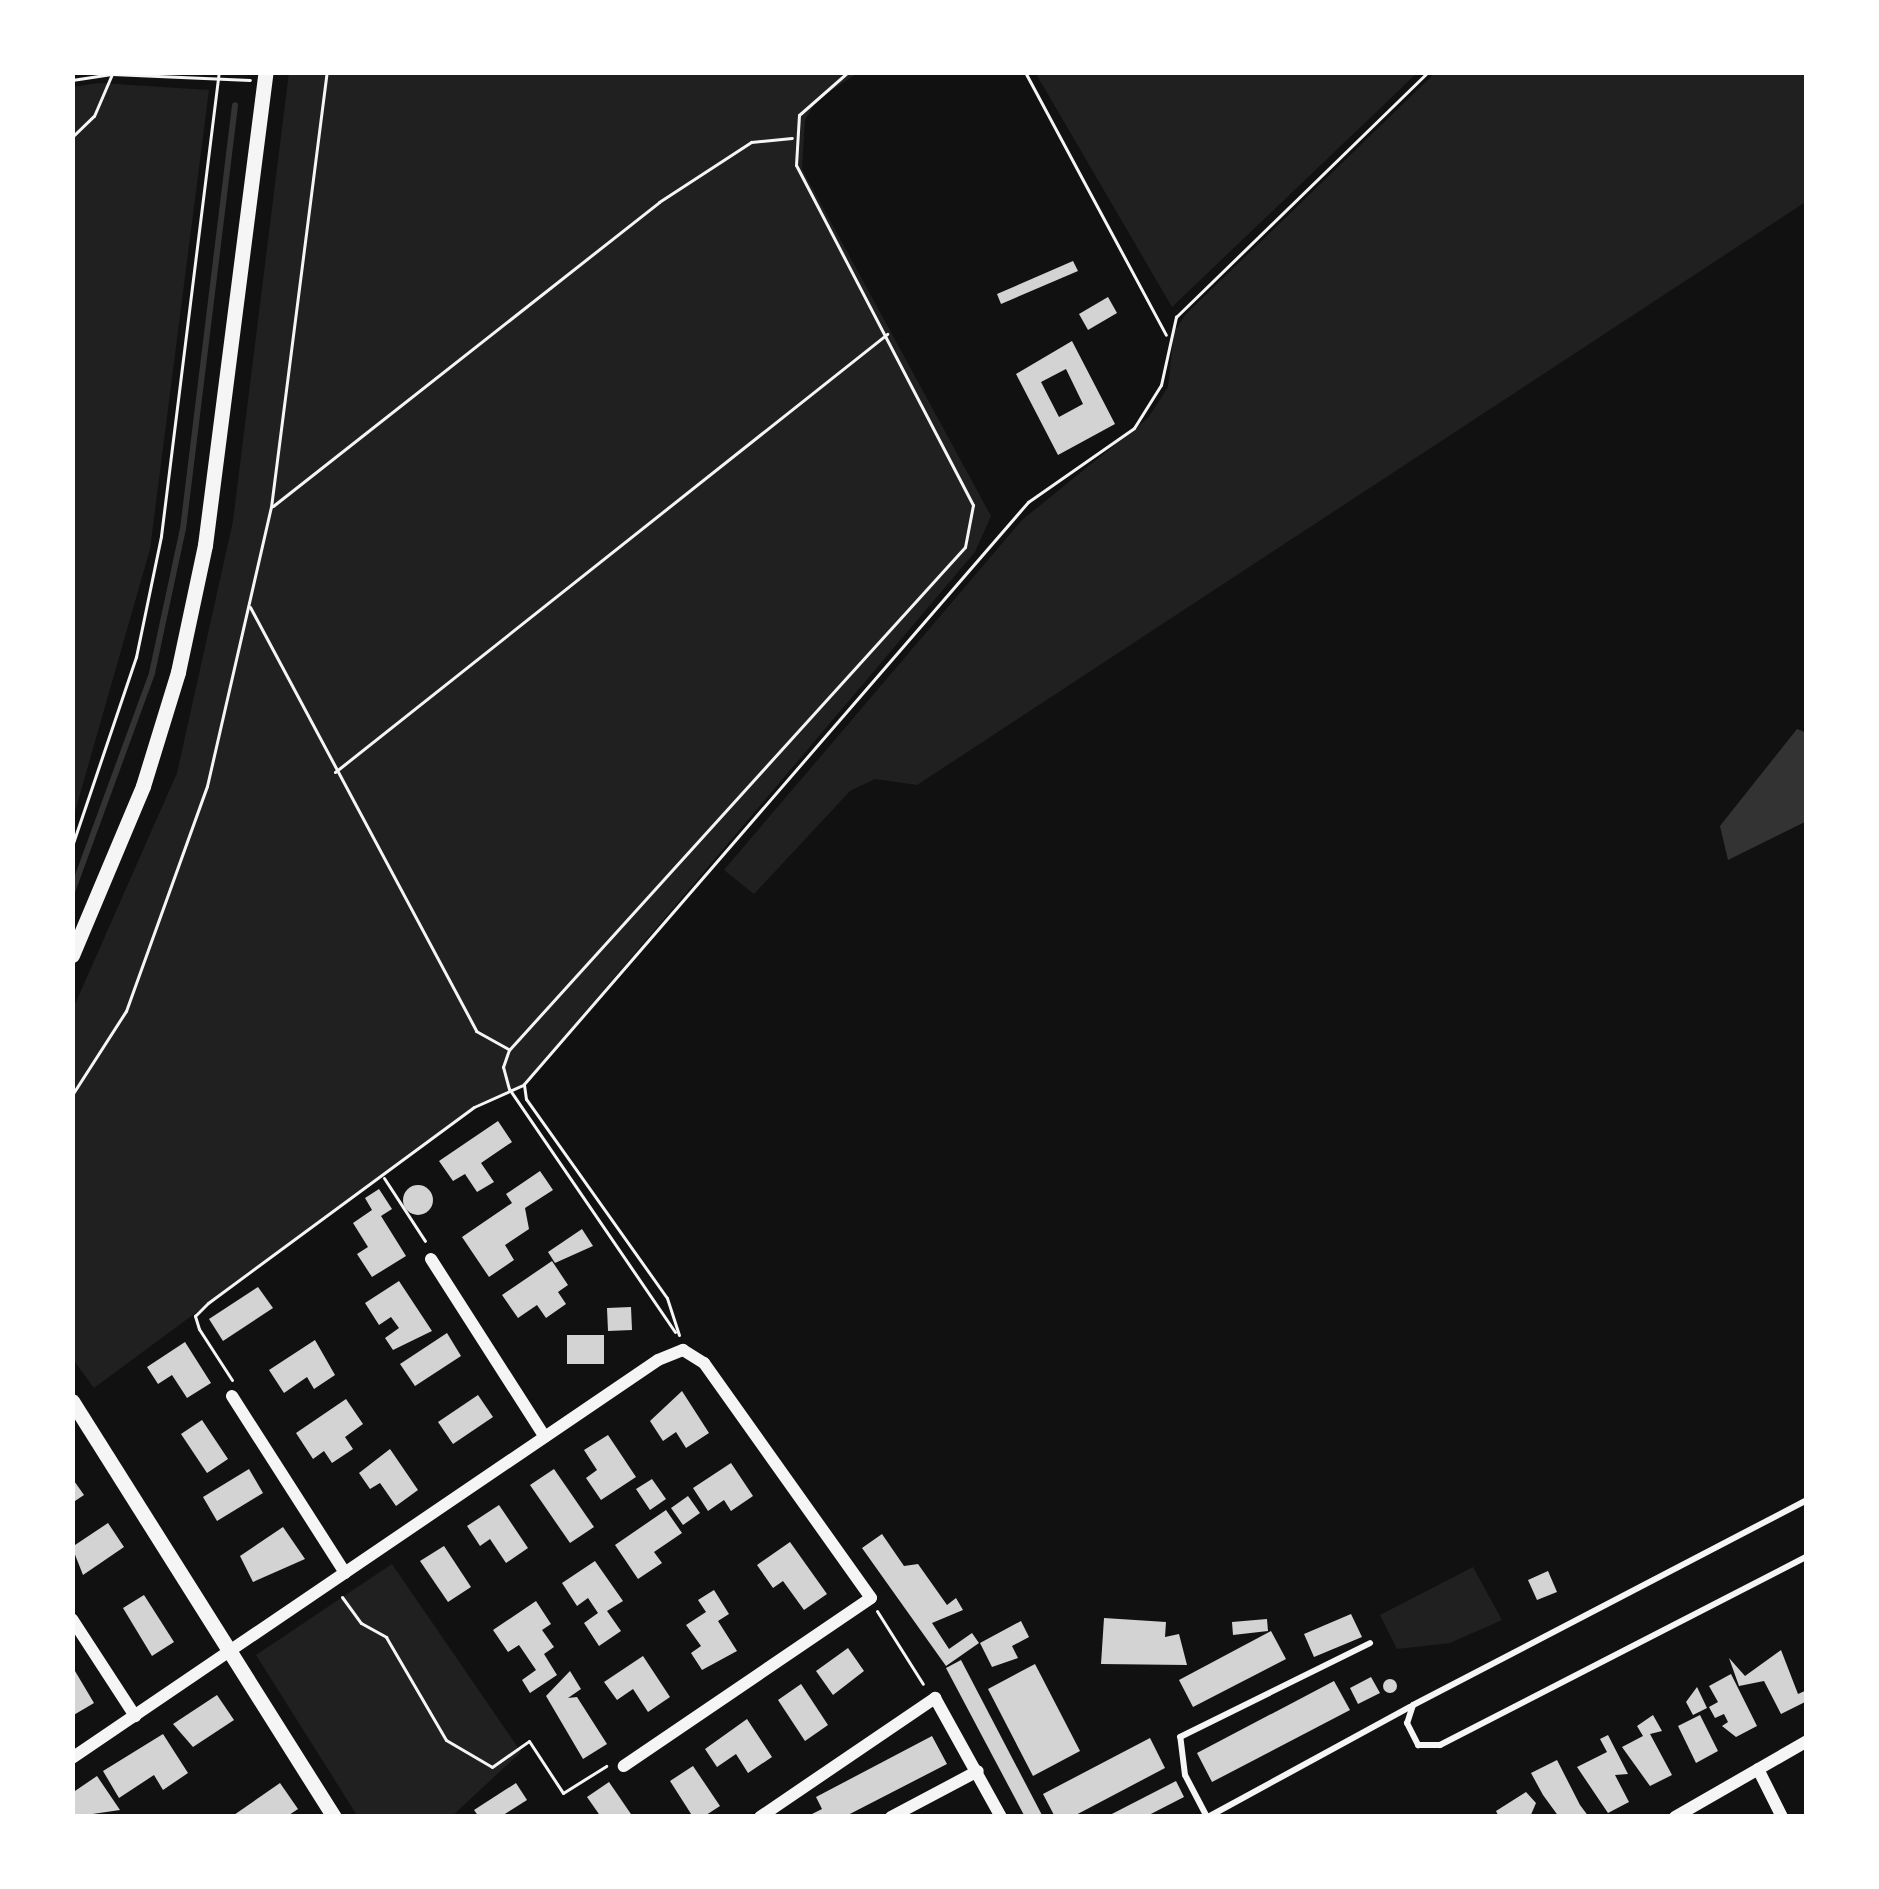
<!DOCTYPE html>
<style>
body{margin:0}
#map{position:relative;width:1879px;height:1889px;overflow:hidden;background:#111;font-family:"Alegreya Sans",sans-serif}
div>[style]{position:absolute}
.green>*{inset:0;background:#202020}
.water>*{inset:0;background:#333}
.stream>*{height:6px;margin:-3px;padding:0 3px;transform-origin:3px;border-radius:3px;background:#333}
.building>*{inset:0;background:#d3d3d3}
.round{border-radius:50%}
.path>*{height:3px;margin:-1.5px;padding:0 1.5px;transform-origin:1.5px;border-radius:1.5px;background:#f5f5f5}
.service>*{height:6px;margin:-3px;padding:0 3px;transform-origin:3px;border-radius:3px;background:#f5f5f5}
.minor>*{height:12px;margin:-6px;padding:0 6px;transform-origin:6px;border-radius:6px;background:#f5f5f5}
.tertiary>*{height:15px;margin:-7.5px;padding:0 7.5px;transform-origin:7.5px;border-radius:7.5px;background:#f5f5f5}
span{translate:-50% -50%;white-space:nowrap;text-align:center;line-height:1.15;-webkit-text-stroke:9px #fff;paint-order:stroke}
.frame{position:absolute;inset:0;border:75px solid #fff;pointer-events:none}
</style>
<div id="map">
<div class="green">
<div style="clip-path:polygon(289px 72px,859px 72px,817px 100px,805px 120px,802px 169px,991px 516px,975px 552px,524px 1084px,474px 1107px,94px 1388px,72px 1358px,72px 1011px,177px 773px,233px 521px)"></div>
<div style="clip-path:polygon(1035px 72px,1418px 72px,1172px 307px)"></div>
<div style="clip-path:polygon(1436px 72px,1807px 72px,1807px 201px,917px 785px,875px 779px,850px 791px,754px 894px,724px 870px,1022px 520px,1148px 418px,1168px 387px,1174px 332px,1186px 314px)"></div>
<div style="clip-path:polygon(99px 83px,209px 90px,150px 549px,72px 822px,72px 87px)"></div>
<div style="clip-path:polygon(392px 1564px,521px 1752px,451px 1817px,358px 1817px,256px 1655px)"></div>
<div style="clip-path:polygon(1473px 1567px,1502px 1620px,1450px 1643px,1397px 1649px,1380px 1615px)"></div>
</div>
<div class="water">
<div style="clip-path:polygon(1797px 729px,1807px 733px,1807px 821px,1728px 860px,1720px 826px)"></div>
</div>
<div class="stream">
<div style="left:72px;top:892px;width:233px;rotate:-69.9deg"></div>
<div style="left:152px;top:673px;width:147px;rotate:-77.9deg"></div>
<div style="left:183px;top:529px;width:427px;rotate:-83deg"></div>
</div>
<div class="building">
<div style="clip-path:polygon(1073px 261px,1078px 271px,1001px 304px,997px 294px)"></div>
<div style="clip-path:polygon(1108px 297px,1117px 313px,1088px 330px,1079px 314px)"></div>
<div style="clip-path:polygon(evenodd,1072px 341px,1115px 424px,1058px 455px,1016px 374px,1072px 341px,1066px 369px,1083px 404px,1059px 417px,1041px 382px,1066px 369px)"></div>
<div style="clip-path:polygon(498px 1121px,512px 1142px,481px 1163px,494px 1182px,477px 1192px,465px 1174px,453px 1181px,439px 1161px)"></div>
<div style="clip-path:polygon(540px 1171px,553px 1190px,525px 1208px,529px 1229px,505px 1245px,514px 1260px,489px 1277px,462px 1237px,512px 1203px,506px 1194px)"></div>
<div class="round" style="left:403px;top:1185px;width:30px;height:30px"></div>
<div style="clip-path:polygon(379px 1189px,392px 1209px,381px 1216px,406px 1256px,372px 1277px,357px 1254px,368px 1247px,353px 1223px,372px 1210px,365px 1198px)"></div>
<div style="clip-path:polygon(582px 1229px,593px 1246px,555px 1263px,548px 1252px)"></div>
<div style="clip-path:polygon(552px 1261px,568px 1285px,558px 1292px,566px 1304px,546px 1318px,537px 1305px,518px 1318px,502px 1295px)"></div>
<div style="clip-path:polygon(399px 1281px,432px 1331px,393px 1350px,385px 1338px,399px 1328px,391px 1317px,379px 1325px,365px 1303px)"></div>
<div style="clip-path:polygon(258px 1287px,273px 1308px,223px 1341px,209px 1319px)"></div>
<div style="clip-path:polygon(631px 1307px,632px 1330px,608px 1331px,607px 1308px)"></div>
<div style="clip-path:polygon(447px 1333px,461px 1356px,415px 1386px,400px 1364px)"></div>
<div style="clip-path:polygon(567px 1335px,604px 1335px,604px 1364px,567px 1364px)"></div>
<div style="clip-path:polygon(315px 1340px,335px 1375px,314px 1389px,307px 1377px,284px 1393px,269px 1370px)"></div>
<div style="clip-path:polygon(185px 1342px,211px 1383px,187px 1398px,172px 1375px,158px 1384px,147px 1367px)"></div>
<div style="clip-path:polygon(682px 1391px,709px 1433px,686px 1448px,676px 1432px,663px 1441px,650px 1421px)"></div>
<div style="clip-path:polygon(478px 1395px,493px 1417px,453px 1444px,438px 1422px)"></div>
<div style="clip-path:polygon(346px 1399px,363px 1424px,345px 1437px,353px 1449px,332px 1463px,324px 1451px,313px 1459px,296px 1433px)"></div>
<div style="clip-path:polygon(202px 1420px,228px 1459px,207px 1473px,181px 1434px)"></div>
<div style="clip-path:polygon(608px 1435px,636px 1477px,601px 1500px,586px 1478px,597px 1470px,584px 1450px)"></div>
<div style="clip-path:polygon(390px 1449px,418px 1490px,396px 1506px,380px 1483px,370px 1489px,359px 1473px)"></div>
<div style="clip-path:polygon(731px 1463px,753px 1496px,731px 1511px,724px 1500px,708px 1511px,693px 1488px)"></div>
<div style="clip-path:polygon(249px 1469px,263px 1493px,217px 1521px,203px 1497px)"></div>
<div style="clip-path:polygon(554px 1469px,594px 1527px,570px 1543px,530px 1485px)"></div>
<div style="clip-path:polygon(72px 1478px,84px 1495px,72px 1503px)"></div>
<div style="clip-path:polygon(652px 1479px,666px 1499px,650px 1510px,636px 1489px)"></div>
<div style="clip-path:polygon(688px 1496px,700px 1513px,683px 1525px,671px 1508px)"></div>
<div style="clip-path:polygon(499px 1505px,528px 1548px,506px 1563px,490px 1539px,480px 1546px,467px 1526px)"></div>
<div style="clip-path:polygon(666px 1510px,682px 1533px,654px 1552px,662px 1563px,638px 1579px,615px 1545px)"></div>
<div style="clip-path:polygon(108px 1523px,124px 1547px,83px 1575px,72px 1547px)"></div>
<div style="clip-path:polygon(283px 1527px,305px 1559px,253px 1582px,240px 1556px)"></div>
<div style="clip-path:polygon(882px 1534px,904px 1566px,918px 1564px,947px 1605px,956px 1598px,963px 1610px,932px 1623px,949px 1649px,972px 1633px,979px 1643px,946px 1666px,862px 1548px)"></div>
<div style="clip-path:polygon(790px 1542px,827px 1594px,804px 1610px,783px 1581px,773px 1588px,757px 1565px)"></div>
<div style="clip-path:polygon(444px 1546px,471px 1587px,448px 1602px,420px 1561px)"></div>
<div style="clip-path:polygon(595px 1561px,623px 1601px,607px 1611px,621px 1631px,599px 1646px,584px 1623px,598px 1613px,588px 1598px,577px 1606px,562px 1583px)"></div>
<div style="clip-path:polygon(1548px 1571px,1557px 1592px,1537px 1600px,1528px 1580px)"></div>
<div style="clip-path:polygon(714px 1590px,729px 1614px,718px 1621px,737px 1651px,702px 1670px,691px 1653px,701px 1646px,686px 1625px,706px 1612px,698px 1600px)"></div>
<div style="clip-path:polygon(144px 1595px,174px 1642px,152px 1656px,123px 1608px)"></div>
<div style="clip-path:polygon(536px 1601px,551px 1624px,542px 1630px,554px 1647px,544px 1654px,557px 1675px,530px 1693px,522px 1680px,536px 1670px,519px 1645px,508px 1652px,493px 1630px)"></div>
<div style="clip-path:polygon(1351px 1614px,1362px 1637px,1314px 1657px,1304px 1634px)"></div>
<div style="clip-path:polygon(1104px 1618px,1166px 1622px,1165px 1637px,1179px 1634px,1187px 1665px,1101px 1664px)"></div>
<div style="clip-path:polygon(1267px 1619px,1268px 1631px,1233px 1635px,1232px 1622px)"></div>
<div style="clip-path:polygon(1021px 1621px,1029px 1637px,1012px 1646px,1018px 1658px,992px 1667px,980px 1643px)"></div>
<div style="clip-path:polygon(1271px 1631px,1286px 1659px,1193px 1707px,1179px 1680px)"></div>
<div style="clip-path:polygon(848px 1648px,864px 1671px,833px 1695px,816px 1671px)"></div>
<div style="clip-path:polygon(1781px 1650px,1798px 1694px,1807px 1690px,1807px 1701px,1781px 1714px,1764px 1681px,1739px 1686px,1729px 1658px,1745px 1676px)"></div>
<div style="clip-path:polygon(643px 1656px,670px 1697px,648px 1712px,633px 1689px,617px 1700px,604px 1682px)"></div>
<div style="clip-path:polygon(961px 1660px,1043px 1817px,1025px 1817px,946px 1668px)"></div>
<div style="clip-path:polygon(1035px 1664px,1080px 1751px,1033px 1776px,988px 1689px)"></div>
<div style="clip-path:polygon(72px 1666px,94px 1703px,72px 1716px)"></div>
<div style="clip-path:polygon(570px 1671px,581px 1689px,568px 1698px,577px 1697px,607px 1744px,583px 1759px,546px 1696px)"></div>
<div style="clip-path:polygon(1731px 1674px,1757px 1726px,1736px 1737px,1722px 1726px,1728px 1722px,1724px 1714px,1715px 1718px,1709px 1707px,1718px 1702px,1709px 1686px)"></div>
<div style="clip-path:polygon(1371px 1677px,1380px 1693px,1358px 1704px,1350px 1688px)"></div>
<div class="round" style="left:1383px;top:1679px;width:14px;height:14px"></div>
<div style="clip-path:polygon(1334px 1681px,1350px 1710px,1212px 1782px,1197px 1753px)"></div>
<div style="clip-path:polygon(801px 1684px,828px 1725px,805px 1741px,778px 1700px)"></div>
<div style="clip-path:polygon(1697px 1687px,1707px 1708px,1693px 1715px,1686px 1702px)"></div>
<div style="clip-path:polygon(217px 1695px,234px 1720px,193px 1747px,173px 1724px)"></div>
<div style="clip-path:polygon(1653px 1715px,1662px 1731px,1650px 1734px,1672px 1775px,1650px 1786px,1622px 1747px,1643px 1736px,1637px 1726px)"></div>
<div style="clip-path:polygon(1700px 1715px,1718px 1751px,1696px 1763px,1678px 1726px)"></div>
<div style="clip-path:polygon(747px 1719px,772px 1757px,748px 1773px,736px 1754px,717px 1767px,705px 1749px)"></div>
<div style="clip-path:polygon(163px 1734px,188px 1773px,163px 1790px,154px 1775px,119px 1798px,103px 1771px)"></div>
<div style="clip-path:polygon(1608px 1735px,1628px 1774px,1615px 1775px,1629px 1802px,1608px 1813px,1577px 1767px,1607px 1752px,1600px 1739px)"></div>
<div style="clip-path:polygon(932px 1736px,947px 1764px,844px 1817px,806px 1817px,822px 1809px,816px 1797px)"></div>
<div style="clip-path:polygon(1150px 1738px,1165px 1768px,1072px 1817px,1055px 1817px,1043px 1794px)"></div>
<div style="clip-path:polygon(1557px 1760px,1580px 1805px,1589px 1817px,1559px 1817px,1543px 1795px,1531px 1773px)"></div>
<div style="clip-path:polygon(693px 1766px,720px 1806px,703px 1817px,693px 1817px,670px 1781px)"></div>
<div style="clip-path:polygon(97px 1776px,120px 1810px,72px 1817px,72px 1793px)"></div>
<div style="clip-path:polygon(1176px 1781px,1184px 1797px,1145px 1817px,1106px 1817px)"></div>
<div style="clip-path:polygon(609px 1782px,633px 1817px,601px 1817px,587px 1797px)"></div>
<div style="clip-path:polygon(280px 1783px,298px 1809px,286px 1817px,231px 1817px)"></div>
<div style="clip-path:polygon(516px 1783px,527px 1800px,500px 1817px,479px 1817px,474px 1810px)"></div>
<div style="clip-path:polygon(1526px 1792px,1536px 1803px,1530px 1817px,1499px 1817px,1496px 1811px)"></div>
</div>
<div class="path">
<div style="left:1025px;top:72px;width:298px;rotate:61.8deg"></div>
<div style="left:72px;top:80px;width:40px;rotate:-8.5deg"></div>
<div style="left:112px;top:74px;width:138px;rotate:2.5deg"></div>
<div style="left:72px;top:137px;width:30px;rotate:-44deg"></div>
<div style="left:94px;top:116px;width:46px;rotate:-66.8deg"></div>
<div style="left:273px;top:506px;width:491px;rotate:-38.2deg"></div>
<div style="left:659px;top:202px;width:110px;rotate:-33.1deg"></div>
<div style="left:751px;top:142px;width:41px;rotate:-5.6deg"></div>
<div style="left:250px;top:607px;width:480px;rotate:61.9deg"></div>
<div style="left:476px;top:1031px;width:37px;rotate:29deg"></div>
<div style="left:335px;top:772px;width:705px;rotate:-38.43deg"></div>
<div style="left:72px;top:846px;width:200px;rotate:-71.3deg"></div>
<div style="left:136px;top:657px;width:124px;rotate:-78.3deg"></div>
<div style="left:161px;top:536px;width:468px;rotate:-82.9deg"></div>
<div style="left:72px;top:1095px;width:100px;rotate:-57.3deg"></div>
<div style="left:126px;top:1011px;width:239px;rotate:-70.2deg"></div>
<div style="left:207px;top:786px;width:286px;rotate:-77.1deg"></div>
<div style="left:271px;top:507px;width:439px;rotate:-82.7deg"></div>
<div style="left:384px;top:1178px;width:75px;rotate:56.9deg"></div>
<div style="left:675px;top:1332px;width:294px;rotate:-124.3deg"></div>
<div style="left:509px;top:1089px;width:23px;rotate:-105deg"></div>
<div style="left:503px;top:1067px;width:18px;rotate:-71deg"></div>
<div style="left:509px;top:1050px;width:679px;rotate:-47.81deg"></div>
<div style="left:965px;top:547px;width:43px;rotate:-79.2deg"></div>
<div style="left:973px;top:505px;width:383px;rotate:-117.5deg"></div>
<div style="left:796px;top:165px;width:50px;rotate:-86.6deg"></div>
<div style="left:799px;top:115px;width:65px;rotate:-41.3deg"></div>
<div style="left:679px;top:1335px;width:39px;rotate:-108deg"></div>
<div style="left:667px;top:1298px;width:244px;rotate:-125.3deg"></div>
<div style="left:526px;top:1099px;width:15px;rotate:-98deg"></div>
<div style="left:524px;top:1084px;width:770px;rotate:-49.11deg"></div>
<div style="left:1028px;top:502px;width:129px;rotate:-34.9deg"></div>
<div style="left:1134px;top:428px;width:51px;rotate:-57.9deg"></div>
<div style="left:1161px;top:385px;width:70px;rotate:-77.6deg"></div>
<div style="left:1176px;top:317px;width:351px;rotate:-44.2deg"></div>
<div style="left:232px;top:1380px;width:61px;rotate:-122.9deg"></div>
<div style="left:199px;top:1329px;width:14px;rotate:-107deg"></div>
<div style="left:195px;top:1316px;width:18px;rotate:-45deg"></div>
<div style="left:208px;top:1303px;width:330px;rotate:-36.4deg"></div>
<div style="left:474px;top:1107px;width:54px;rotate:-24.2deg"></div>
<div style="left:342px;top:1597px;width:32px;rotate:54deg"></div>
<div style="left:361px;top:1623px;width:29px;rotate:29deg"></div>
<div style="left:386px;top:1637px;width:119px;rotate:59.8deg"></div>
<div style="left:446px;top:1740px;width:53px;rotate:30.4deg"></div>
<div style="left:492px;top:1767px;width:45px;rotate:-35.1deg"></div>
<div style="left:529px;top:1741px;width:62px;rotate:56.8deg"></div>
<div style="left:563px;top:1793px;width:51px;rotate:-32.1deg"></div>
<div style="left:877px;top:1611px;width:86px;rotate:57.8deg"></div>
</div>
<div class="service">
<div style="left:1807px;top:1500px;width:444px;rotate:152.5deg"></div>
<div style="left:1413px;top:1705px;width:19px;rotate:108deg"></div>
<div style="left:1407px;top:1723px;width:25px;rotate:63deg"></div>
<div style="left:1418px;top:1745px;width:22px"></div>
<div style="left:1440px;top:1745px;width:413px;rotate:-27.2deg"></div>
<div style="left:1207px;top:1817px;width:47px;rotate:-117.6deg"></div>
<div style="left:1185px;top:1775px;width:38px;rotate:-97deg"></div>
<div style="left:1180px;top:1737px;width:212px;rotate:-26.3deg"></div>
<div style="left:1208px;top:1817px;width:230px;rotate:-28.6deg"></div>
</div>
<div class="minor">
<div style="left:431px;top:1259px;width:211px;rotate:57.4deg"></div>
<div style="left:232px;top:1396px;width:210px;rotate:57.4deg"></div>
<div style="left:72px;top:1619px;width:116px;rotate:57deg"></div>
<div style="left:72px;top:1758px;width:708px;rotate:-34.18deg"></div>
<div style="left:658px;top:1360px;width:27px;rotate:-22deg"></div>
<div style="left:683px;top:1350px;width:25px;rotate:32deg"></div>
<div style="left:704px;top:1363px;width:288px;rotate:54.6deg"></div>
<div style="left:871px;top:1598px;width:299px;rotate:145.8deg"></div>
<div style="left:1758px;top:1769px;width:54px;rotate:63.4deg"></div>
<div style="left:760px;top:1817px;width:212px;rotate:-34.2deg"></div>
<div style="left:935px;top:1698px;width:136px;rotate:61deg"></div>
<div style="left:891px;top:1817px;width:98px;rotate:-27.9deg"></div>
<div style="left:1675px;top:1817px;width:152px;rotate:-29.9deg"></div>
</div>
<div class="tertiary">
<div style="left:72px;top:955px;width:183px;rotate:-67.2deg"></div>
<div style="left:143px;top:786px;width:119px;rotate:-72.9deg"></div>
<div style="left:178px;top:672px;width:130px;rotate:-78deg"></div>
<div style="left:205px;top:545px;width:477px;rotate:-82.7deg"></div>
<div style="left:72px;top:1401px;width:492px;rotate:57.8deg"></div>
</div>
<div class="frame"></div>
</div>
